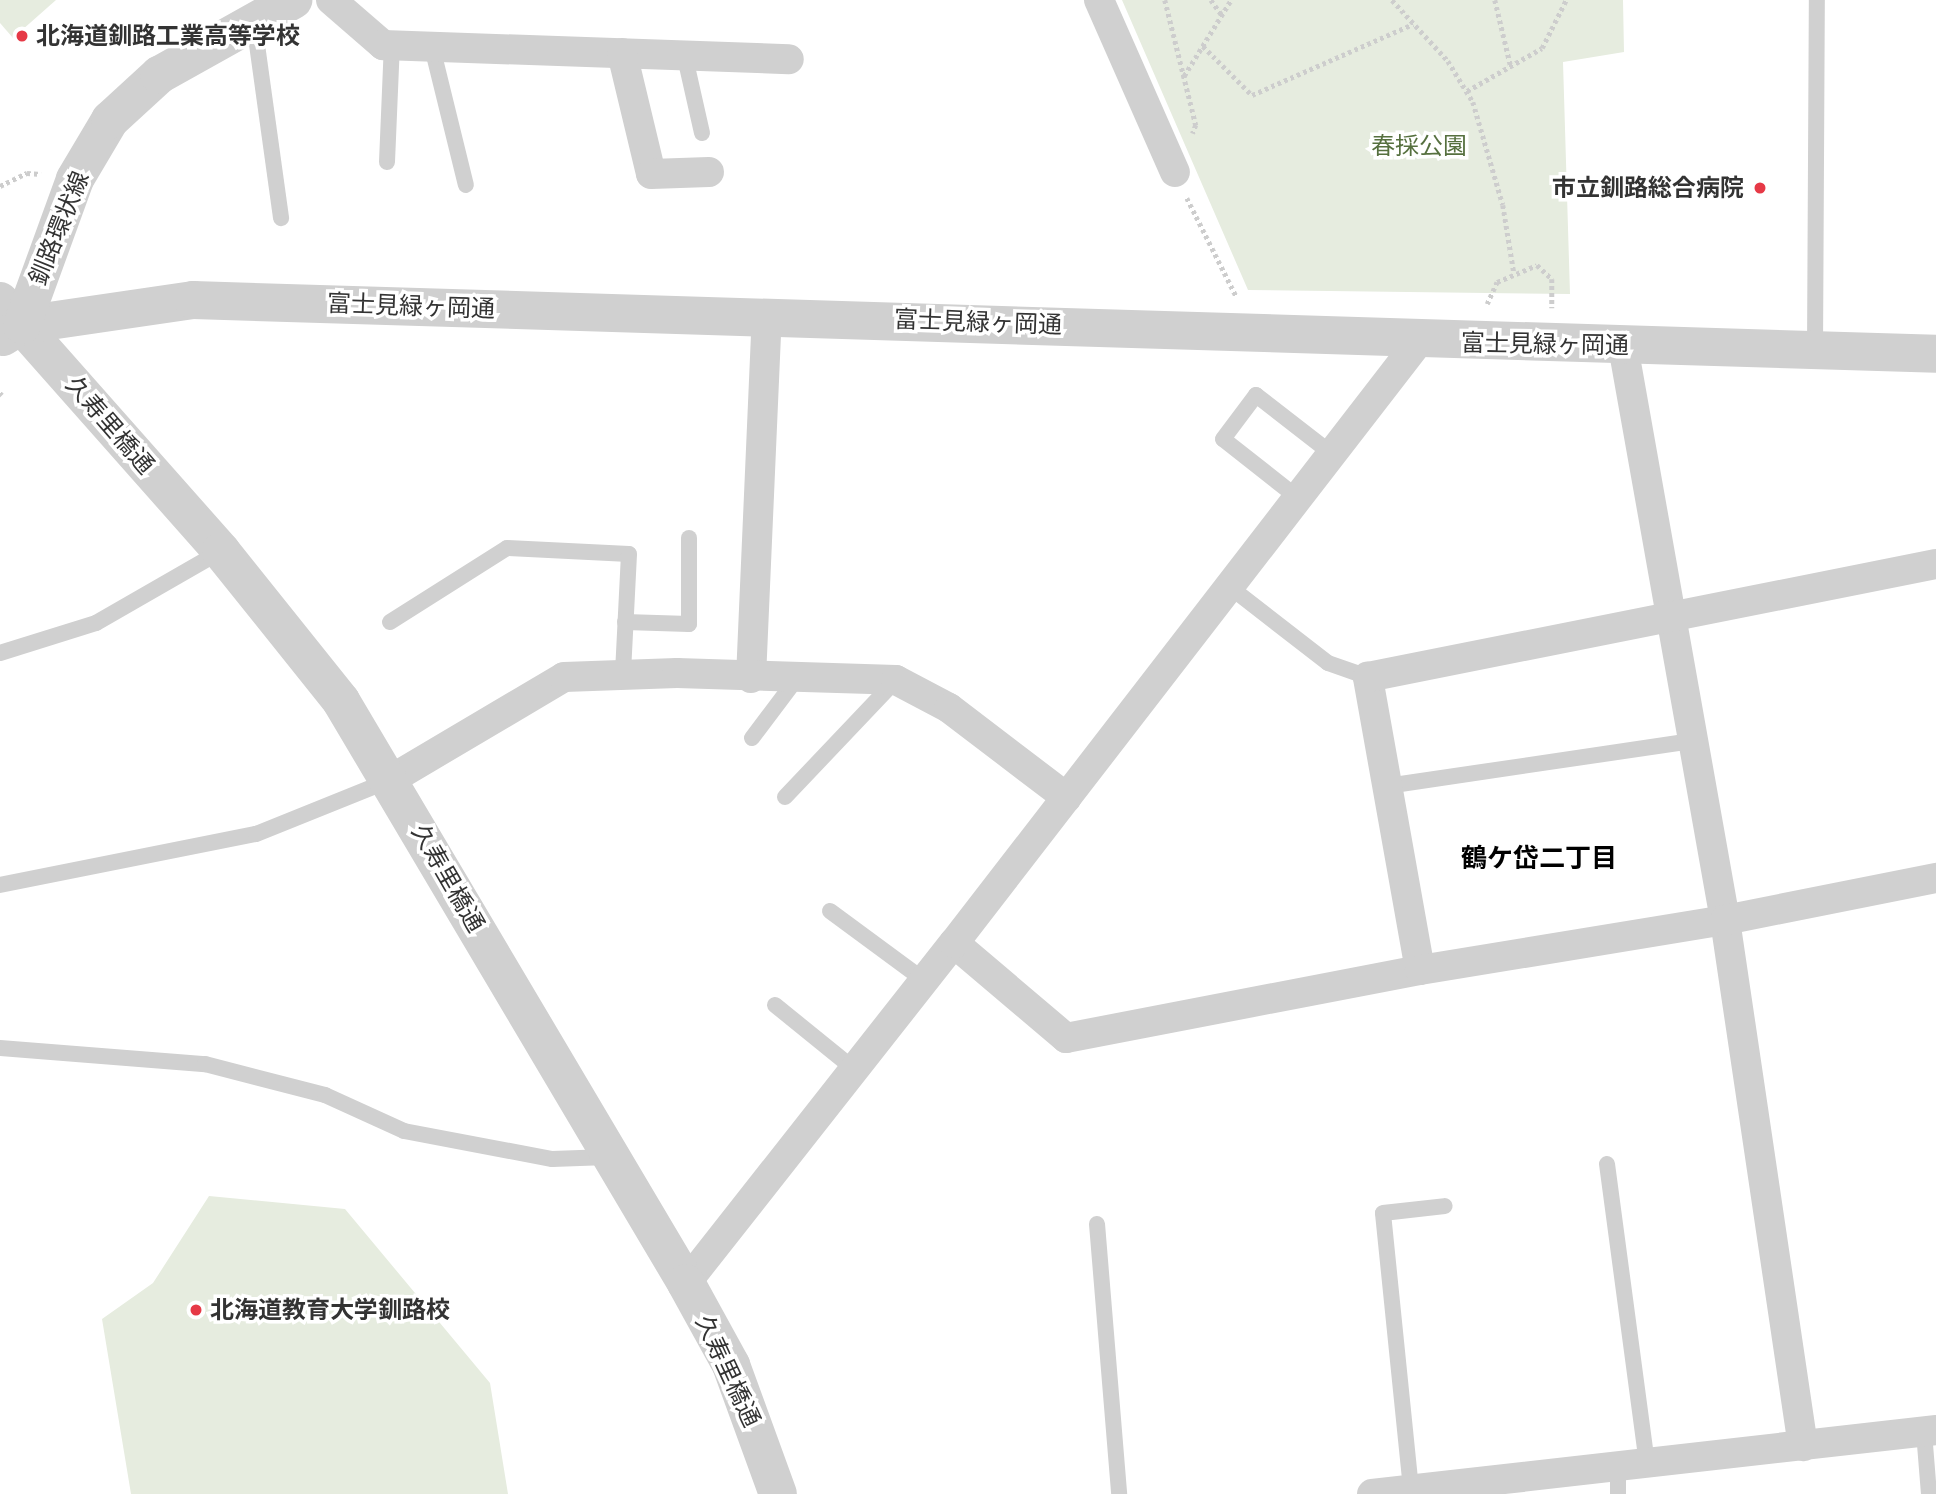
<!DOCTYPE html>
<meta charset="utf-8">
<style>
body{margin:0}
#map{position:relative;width:1936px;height:1494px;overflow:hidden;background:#fff;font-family:"Asap Condensed","Noto Sans JP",sans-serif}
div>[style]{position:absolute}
.green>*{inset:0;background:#e6ecdf}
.path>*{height:4.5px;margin-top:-2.25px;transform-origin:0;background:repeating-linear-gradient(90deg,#cdcdcd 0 3.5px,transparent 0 7px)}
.service>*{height:16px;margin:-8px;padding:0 8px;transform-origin:8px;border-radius:8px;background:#d0d0d0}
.minor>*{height:30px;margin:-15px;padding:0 15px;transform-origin:15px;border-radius:15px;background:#d0d0d0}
.tertiary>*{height:38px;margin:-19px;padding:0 19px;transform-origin:19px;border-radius:19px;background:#d0d0d0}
.dots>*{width:19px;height:19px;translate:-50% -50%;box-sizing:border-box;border:4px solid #fff;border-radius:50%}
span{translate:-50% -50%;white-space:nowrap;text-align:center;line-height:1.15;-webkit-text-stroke:7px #fff;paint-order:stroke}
.poi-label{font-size:24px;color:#333;font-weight:700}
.left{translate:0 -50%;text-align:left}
.right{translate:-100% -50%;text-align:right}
.park-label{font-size:24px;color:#56703f}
.street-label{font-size:24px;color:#333}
.neighbourhood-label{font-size:26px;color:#000;font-weight:700}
</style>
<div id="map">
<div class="green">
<div style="clip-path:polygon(0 0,56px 0,13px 38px,0 23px)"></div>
<div style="clip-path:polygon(1122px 0,1623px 0,1624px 52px,1563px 62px,1570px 294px,1248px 290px)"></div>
<div style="clip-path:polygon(209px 1196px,345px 1209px,490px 1383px,508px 1494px,131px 1494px,102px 1319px,153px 1283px)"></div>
</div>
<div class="path">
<div style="left:1165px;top:0;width:129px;rotate:76.1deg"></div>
<div style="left:1196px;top:125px;width:9px;rotate:111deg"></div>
<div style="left:1211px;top:0;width:19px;rotate:54deg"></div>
<div style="left:1392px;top:0;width:83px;rotate:47.4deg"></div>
<div style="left:1448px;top:61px;width:48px;rotate:58.6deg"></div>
<div style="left:1473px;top:102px;width:107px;rotate:73.8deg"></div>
<div style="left:1503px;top:205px;width:69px;rotate:80.8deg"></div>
<div style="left:1495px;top:0;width:69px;rotate:76.6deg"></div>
<div style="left:1203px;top:46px;width:69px;rotate:45deg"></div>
<div style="left:1252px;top:95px;width:176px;rotate:-23.8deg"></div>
<div style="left:1184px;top:76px;width:89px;rotate:-58.3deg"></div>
<div style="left:1467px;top:91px;width:86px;rotate:-29.8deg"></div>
<div style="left:1542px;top:48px;width:54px;rotate:-63.4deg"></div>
<div style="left:0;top:186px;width:30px;rotate:-26deg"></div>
<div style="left:27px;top:173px;width:14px;rotate:4deg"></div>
<div style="left:1187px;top:198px;width:110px;rotate:63.4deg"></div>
<div style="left:1487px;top:304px;width:24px;rotate:-66deg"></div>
<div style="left:1497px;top:282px;width:43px;rotate:-23deg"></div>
<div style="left:1537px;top:265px;width:21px;rotate:43deg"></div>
<div style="left:1552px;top:279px;width:29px;rotate:90deg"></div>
<div style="left:0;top:393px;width:3px;rotate:45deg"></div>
</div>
<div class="service">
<div style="left:254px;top:23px;width:197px;rotate:82.1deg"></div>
<div style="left:432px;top:47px;width:142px;rotate:76.2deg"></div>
<div style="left:684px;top:53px;width:82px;rotate:77.3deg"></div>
<div style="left:387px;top:162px;width:117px;rotate:-87.6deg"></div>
<div style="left:1815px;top:351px;width:351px;rotate:-89.7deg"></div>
<div style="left:1298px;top:498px;width:95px;rotate:-141.8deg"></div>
<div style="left:1223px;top:439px;width:55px;rotate:-53.1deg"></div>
<div style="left:1256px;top:395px;width:96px;rotate:37.8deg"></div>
<div style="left:1230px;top:587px;width:124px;rotate:37.8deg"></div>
<div style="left:1328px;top:663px;width:42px;rotate:19.3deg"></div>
<div style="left:390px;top:622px;width:138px;rotate:-32.3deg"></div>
<div style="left:507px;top:548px;width:122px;rotate:2.8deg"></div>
<div style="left:629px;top:554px;width:118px;rotate:92.9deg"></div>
<div style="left:625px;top:622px;width:64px;rotate:1.8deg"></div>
<div style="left:689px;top:624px;width:86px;rotate:-90deg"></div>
<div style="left:0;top:653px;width:101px;rotate:-17.4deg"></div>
<div style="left:96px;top:623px;width:144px;rotate:-29.9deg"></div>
<div style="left:752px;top:738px;width:71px;rotate:-53deg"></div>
<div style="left:1387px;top:786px;width:308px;rotate:-8.4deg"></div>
<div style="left:785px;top:797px;width:161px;rotate:-46.5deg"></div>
<div style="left:0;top:885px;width:261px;rotate:-11.3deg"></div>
<div style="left:256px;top:834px;width:142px;rotate:-21.9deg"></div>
<div style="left:830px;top:911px;width:118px;rotate:36.4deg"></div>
<div style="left:775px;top:1005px;width:102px;rotate:39deg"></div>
<div style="left:0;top:1048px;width:206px;rotate:4.5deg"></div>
<div style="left:205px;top:1064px;width:124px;rotate:14.5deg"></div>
<div style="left:325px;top:1095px;width:87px;rotate:24.5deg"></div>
<div style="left:404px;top:1131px;width:151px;rotate:10.7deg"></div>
<div style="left:552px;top:1159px;width:56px;rotate:-2deg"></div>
<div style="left:1607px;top:1164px;width:302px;rotate:82.4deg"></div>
<div style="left:1097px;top:1224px;width:271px;rotate:85.3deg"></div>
<div style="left:1924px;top:1432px;width:62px;rotate:85.4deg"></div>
<div style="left:1618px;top:1467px;width:27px;rotate:90deg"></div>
<div style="left:1411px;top:1489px;width:277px;rotate:-95.8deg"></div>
<div style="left:1383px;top:1213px;width:62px;rotate:-6.4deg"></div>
</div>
<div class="minor">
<div style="left:331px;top:0;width:69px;rotate:40.9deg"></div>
<div style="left:383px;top:45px;width:406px;rotate:2deg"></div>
<div style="left:1099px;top:0;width:188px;rotate:66.2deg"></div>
<div style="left:622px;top:53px;width:124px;rotate:76.5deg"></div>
<div style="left:651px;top:174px;width:58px;rotate:-2deg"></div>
<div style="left:1623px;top:346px;width:583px;rotate:79.92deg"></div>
<div style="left:1725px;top:920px;width:532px;rotate:81.57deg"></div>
<div style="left:751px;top:678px;width:363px;rotate:-87.5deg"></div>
<div style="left:390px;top:780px;width:202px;rotate:-30.6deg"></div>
<div style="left:564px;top:677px;width:113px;rotate:-2deg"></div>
<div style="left:677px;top:673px;width:219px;rotate:1.8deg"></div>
<div style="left:896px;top:680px;width:60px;rotate:27.8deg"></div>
<div style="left:949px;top:708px;width:148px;rotate:37.3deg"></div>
<div style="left:954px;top:943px;width:147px;rotate:40.3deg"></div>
<div style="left:1066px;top:1038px;width:360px;rotate:-10.9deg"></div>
<div style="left:1420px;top:970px;width:298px;rotate:-100.1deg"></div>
<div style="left:1368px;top:677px;width:579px;rotate:-11.25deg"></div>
<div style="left:1420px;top:970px;width:309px;rotate:-9.3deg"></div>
<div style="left:1725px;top:920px;width:215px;rotate:-11.3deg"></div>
<div style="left:686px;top:1283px;width:433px;rotate:-51.8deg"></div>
<div style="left:954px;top:943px;width:761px;rotate:-52.32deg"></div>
<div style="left:1372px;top:1494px;width:568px;rotate:-6.47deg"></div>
</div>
<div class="tertiary">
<div style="left:0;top:301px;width:334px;rotate:48.5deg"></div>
<div style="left:221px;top:551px;width:192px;rotate:51.3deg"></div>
<div style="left:341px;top:701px;width:677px;rotate:59.34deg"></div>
<div style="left:686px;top:1283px;width:94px;rotate:61.2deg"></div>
<div style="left:731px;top:1365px;width:137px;rotate:70deg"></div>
<div style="left:22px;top:325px;width:173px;rotate:-8.3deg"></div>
<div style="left:193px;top:300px;width:1744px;rotate:1.77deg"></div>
<div style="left:3px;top:337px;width:22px;rotate:-32deg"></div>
<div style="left:22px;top:325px;width:155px;rotate:-70deg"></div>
<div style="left:75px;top:179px;width:69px;rotate:-59.3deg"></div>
<div style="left:110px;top:120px;width:67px;rotate:-42.6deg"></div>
<div style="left:159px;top:75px;width:154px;rotate:-29.2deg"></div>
</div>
<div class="dots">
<div style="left:22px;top:36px;background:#e63946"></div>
<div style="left:1760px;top:188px;background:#e63946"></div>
<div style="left:196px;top:1310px;background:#e63946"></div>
</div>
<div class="poi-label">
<span class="left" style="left:36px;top:36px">北海道釧路工業高等学校</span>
<span class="right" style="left:1744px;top:188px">市立釧路総合病院</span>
<span class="left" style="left:210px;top:1310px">北海道教育大学釧路校</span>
</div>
<div class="park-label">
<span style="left:1419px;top:146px">春採公園</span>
</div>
<div class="street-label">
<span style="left:59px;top:228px;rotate:-68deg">釧路環状線</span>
<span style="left:411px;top:306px;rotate:2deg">富士見緑ヶ岡通</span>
<span style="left:978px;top:322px;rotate:2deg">富士見緑ヶ岡通</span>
<span style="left:1545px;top:344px;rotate:1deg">富士見緑ヶ岡通</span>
<span style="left:110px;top:425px;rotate:49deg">久寿里橋通</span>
<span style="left:448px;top:878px;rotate:60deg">久寿里橋通</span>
<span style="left:728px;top:1371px;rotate:65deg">久寿里橋通</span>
</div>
<div class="neighbourhood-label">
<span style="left:1539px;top:859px">鶴ケ岱二丁目</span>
</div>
</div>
